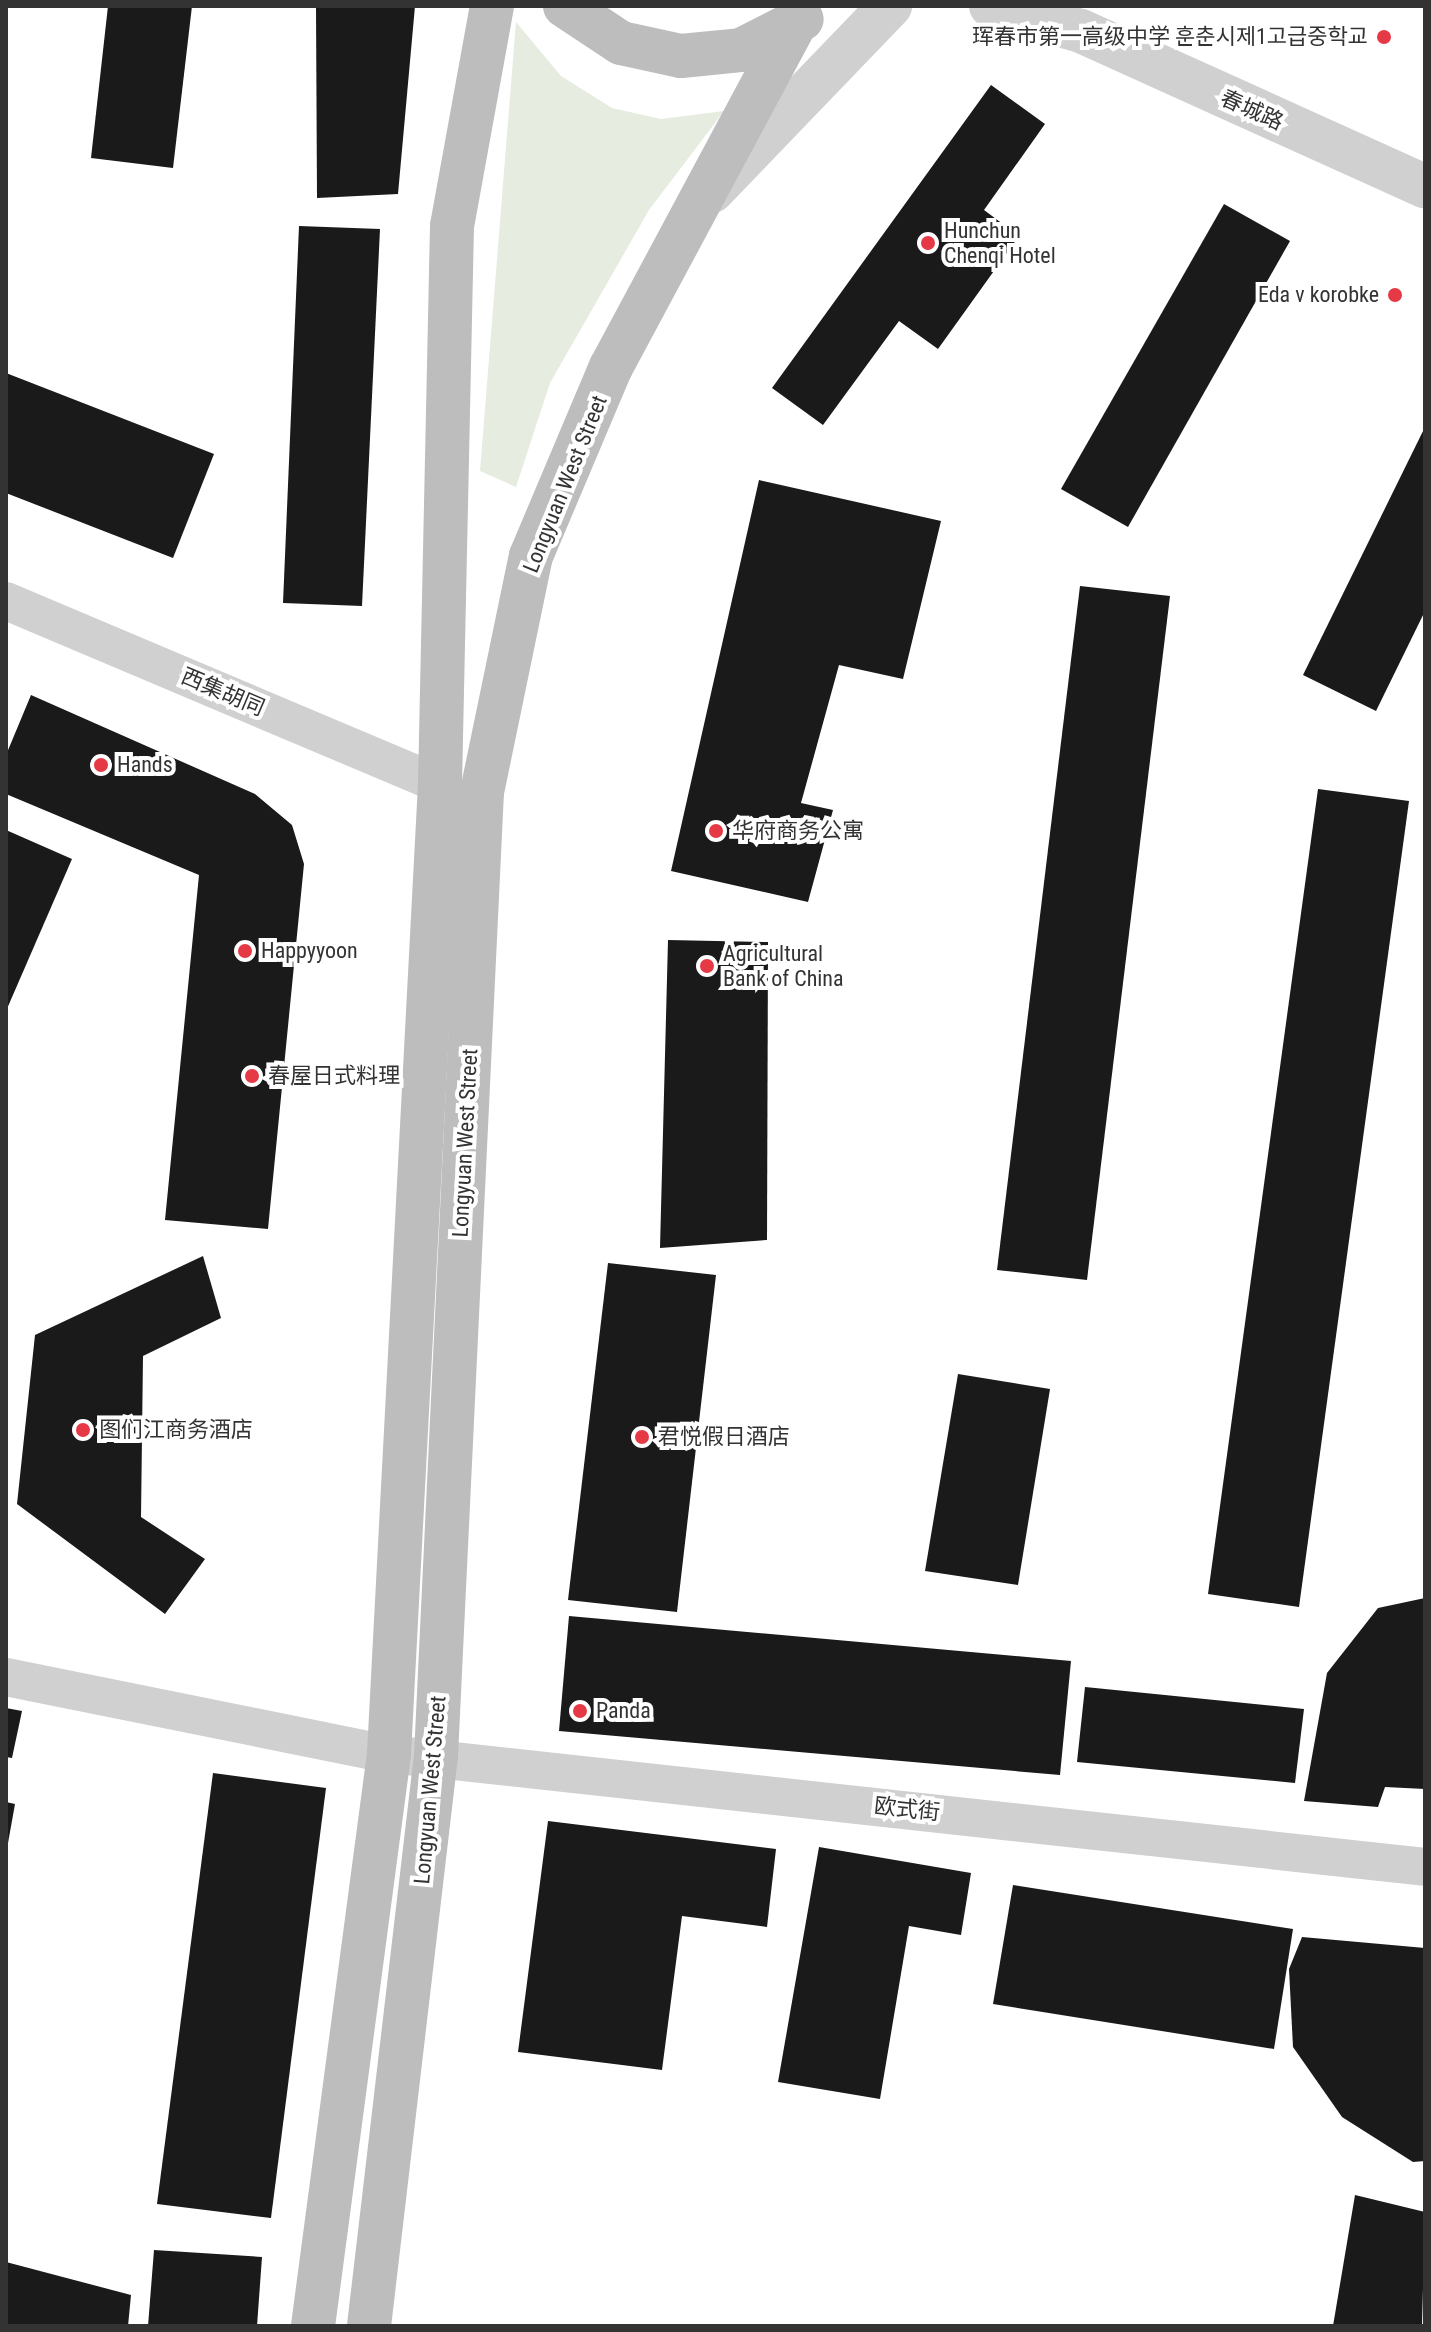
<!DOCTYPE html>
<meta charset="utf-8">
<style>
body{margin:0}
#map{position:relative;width:1431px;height:2332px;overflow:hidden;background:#fff;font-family:"Roboto Condensed","Noto Sans SC","Noto Sans KR",sans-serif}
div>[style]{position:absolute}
.green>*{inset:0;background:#e6ecdf}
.building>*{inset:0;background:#1a1a1a}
.minor>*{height:38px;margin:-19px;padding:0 19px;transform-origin:19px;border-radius:19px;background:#d0d0d0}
.tertiary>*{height:44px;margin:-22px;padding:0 22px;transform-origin:22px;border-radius:22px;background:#d0d0d0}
.secondary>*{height:44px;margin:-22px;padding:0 22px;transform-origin:22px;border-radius:22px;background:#bdbdbd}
.dots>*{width:22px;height:22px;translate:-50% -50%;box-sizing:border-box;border:4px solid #fff;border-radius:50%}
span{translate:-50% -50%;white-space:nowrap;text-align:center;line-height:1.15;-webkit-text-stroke:8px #fff;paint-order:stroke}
.poi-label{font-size:22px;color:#333}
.right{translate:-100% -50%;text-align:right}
.left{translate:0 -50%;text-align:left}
.street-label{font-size:22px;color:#333}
.frame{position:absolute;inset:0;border:8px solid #333;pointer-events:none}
</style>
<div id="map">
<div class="green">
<div style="clip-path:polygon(516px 22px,561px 76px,612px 108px,661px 119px,724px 111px,649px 210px,550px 383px,516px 487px,480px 471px)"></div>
</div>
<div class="building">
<div style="clip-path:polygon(108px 6px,192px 6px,173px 168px,91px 158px)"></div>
<div style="clip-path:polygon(316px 6px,415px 6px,398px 194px,317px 198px)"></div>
<div style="clip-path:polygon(991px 85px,1045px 124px,984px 210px,1019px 236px,938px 349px,899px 321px,823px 425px,772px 388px)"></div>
<div style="clip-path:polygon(1224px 204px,1290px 241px,1128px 527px,1061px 489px)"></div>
<div style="clip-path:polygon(299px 226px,380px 229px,362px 606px,283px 603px)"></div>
<div style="clip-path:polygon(6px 373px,214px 454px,173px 558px,6px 493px)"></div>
<div style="clip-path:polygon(1425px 427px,1425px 611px,1376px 711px,1303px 675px)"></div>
<div style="clip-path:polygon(759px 480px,941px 521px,903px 679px,839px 665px,801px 803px,833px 810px,808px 902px,671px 871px)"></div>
<div style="clip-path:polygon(1080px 586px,1170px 596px,1087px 1280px,997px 1270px)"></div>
<div style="clip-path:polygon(31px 695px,255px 794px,292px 825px,304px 864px,268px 1229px,165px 1220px,199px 875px,6px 794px,6px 755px)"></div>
<div style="clip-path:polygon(1318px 789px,1409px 801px,1299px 1607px,1208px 1594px)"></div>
<div style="clip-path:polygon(6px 830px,72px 859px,6px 1011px)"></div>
<div style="clip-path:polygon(668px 940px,768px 942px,767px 1240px,660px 1248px)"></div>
<div style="clip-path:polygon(203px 1256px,221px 1318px,143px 1356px,141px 1517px,205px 1559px,165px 1614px,17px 1504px,35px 1335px)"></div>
<div style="clip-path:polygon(608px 1263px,716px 1275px,677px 1612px,568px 1600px)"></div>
<div style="clip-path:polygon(958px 1374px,1050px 1389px,1018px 1585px,925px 1571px)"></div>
<div style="clip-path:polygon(1425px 1598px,1425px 1789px,1385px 1787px,1378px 1807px,1304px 1801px,1327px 1673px,1378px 1608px)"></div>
<div style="clip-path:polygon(569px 1616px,1071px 1661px,1060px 1775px,559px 1731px)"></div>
<div style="clip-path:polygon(1085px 1687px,1304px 1709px,1295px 1783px,1077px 1762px)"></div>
<div style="clip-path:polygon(6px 1708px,22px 1711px,12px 1758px,6px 1757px)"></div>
<div style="clip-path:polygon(213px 1773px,326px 1788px,271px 2218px,157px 2204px)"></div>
<div style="clip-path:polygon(6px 1802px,15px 1804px,8px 1843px,6px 1842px)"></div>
<div style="clip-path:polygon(548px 1821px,776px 1849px,767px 1927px,682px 1916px,662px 2070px,518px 2052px)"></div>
<div style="clip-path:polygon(819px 1847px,971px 1873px,961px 1935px,909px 1926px,880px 2099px,778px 2082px)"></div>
<div style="clip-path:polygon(1013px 1885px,1293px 1929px,1274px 2049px,993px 2004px)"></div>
<div style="clip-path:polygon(1302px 1937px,1425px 1948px,1425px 2161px,1413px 2162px,1342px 2117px,1293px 2047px,1289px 1969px)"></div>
<div style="clip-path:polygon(1355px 2195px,1425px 2212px,1422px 2326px,1333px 2326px)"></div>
<div style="clip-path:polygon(154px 2250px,262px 2257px,257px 2326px,148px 2326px)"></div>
<div style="clip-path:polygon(6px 2262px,131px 2295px,128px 2326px,6px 2326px)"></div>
</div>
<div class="minor">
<div style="left:6px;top:601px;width:471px;rotate:22.9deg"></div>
<div style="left:6px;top:1677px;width:391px;rotate:11.4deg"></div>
<div style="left:389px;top:1754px;width:1042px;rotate:6.22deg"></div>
</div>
<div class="tertiary">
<div style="left:991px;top:6px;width:93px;rotate:15.5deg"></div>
<div style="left:1081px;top:31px;width:377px;rotate:24.3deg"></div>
<div style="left:712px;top:191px;width:257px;rotate:-46.1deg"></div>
</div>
<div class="secondary">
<div style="left:565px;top:6px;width:67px;rotate:33.5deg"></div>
<div style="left:621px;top:43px;width:61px;rotate:12.2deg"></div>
<div style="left:681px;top:56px;width:60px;rotate:-5.7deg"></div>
<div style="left:741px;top:50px;width:68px;rotate:-26.9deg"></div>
<div style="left:313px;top:2326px;width:577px;rotate:-82.43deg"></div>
<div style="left:389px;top:1754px;width:971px;rotate:-86.99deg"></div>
<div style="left:440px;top:784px;width:558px;rotate:-88.77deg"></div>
<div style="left:452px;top:226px;width:224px;rotate:-79.7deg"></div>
<div style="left:369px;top:2326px;width:574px;rotate:-83.3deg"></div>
<div style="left:436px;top:1756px;width:965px;rotate:-87.27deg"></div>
<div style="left:482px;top:792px;width:241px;rotate:-78.3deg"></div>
<div style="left:531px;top:556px;width:205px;rotate:-67.1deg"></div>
<div style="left:611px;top:367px;width:389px;rotate:-61.8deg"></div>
</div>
<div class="dots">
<div style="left:1384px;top:37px;background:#e63946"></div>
<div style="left:928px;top:243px;background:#e63946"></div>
<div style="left:1395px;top:295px;background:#e63946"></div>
<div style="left:101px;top:765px;background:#e63946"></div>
<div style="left:716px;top:831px;background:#e63946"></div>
<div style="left:245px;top:951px;background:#e63946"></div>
<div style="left:707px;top:966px;background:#e63946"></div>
<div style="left:252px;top:1076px;background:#e63946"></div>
<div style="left:83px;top:1430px;background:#e63946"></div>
<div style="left:642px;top:1437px;background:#e63946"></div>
<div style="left:580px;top:1711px;background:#e63946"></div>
</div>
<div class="poi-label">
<span class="right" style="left:1368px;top:37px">珲春市第一高级中学 훈춘시제1고급중학교</span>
<span class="left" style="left:944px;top:243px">Hunchun<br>Chenqi Hotel</span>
<span class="right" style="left:1379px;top:295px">Eda v korobke</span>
<span class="left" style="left:117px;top:765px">Hands</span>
<span class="left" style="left:732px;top:831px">华府商务公寓</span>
<span class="left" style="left:261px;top:951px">Happyyoon</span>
<span class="left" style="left:723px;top:966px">Agricultural<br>Bank of China</span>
<span class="left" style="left:268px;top:1076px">春屋日式料理</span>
<span class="left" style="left:99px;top:1430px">图们江商务酒店</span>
<span class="left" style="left:658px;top:1437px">君悦假日酒店</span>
<span class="left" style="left:596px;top:1711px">Panda</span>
</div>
<div class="street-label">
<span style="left:1252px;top:110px;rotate:24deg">春城路</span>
<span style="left:565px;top:484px;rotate:-68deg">Longyuan West Street</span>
<span style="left:223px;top:692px;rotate:23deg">西集胡同</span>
<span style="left:465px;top:1143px;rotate:-87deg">Longyuan West Street</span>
<span style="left:430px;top:1790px;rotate:-85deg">Longyuan West Street</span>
<span style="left:907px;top:1809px;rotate:6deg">欧式街</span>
</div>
<div class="frame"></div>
</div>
